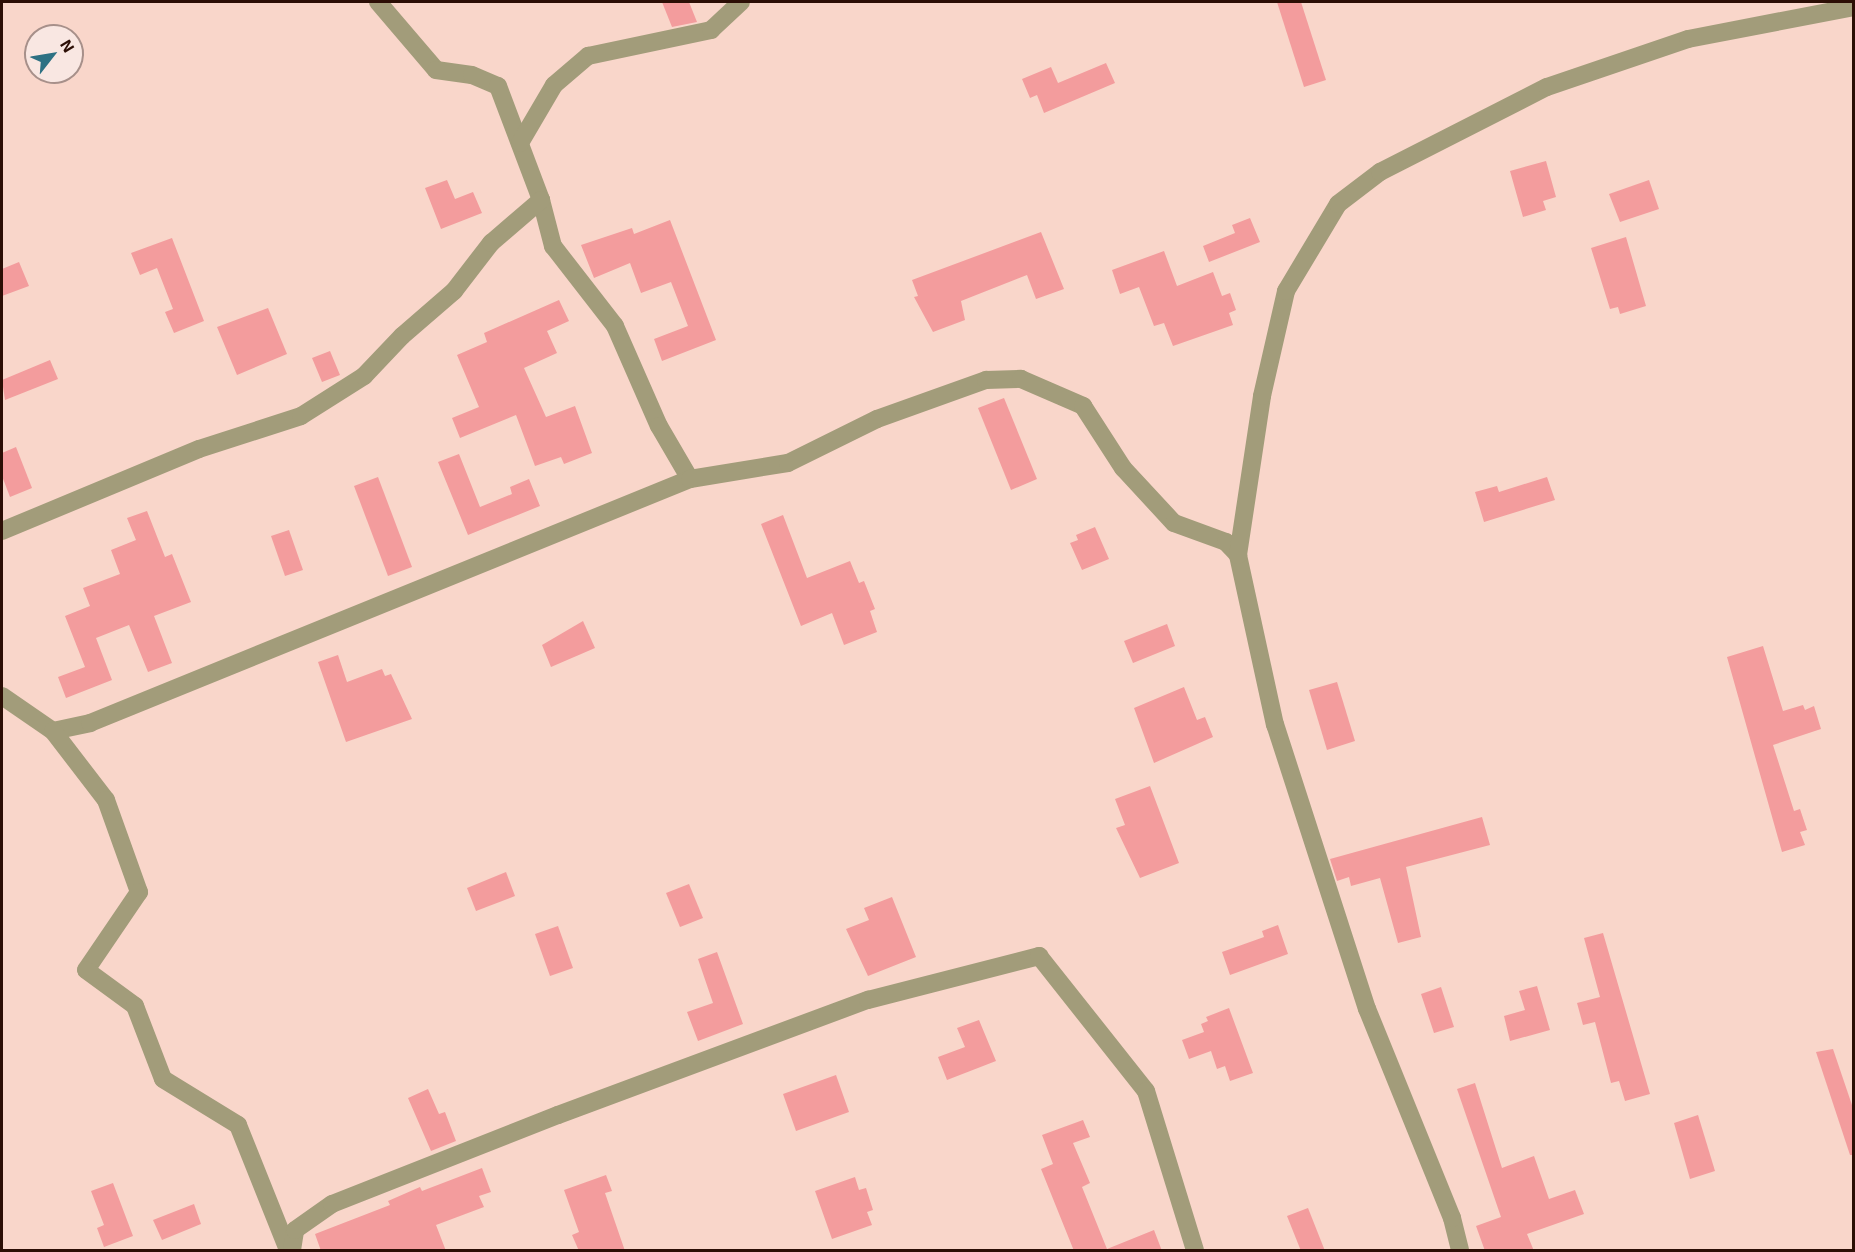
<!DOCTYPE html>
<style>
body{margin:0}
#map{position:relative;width:1855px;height:1252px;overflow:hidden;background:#f9d6ca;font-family:"Exo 2",sans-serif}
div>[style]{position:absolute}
.building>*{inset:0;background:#f39c9d}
.minor>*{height:18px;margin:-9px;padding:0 9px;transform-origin:9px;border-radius:9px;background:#a29c7a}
span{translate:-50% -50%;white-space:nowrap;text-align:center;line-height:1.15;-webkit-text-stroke:4.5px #f9e7e2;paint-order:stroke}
.frame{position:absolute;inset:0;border:3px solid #2c0e05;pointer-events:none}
.north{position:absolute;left:24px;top:24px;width:60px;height:60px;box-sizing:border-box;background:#f9e7e2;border:2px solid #a7908a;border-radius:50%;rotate:59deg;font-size:16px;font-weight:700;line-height:24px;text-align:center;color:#2c0e05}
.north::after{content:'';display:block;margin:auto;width:21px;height:27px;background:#2e7183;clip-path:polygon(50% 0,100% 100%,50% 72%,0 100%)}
</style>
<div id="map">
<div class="building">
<div style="clip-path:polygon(662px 2px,689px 2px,697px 22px,672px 27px)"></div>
<div style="clip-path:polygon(1277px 2px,1301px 2px,1326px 80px,1304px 87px)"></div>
<div style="clip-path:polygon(1106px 63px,1115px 83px,1044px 113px,1037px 95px,1030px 98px,1022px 79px,1051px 67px,1058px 83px)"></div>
<div style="clip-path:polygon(1546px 161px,1556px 197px,1543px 201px,1546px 210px,1523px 217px,1510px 171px)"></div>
<div style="clip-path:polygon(447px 180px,455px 199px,473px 192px,482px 213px,441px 229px,425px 188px)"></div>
<div style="clip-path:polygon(1649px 180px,1659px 209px,1620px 222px,1609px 194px)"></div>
<div style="clip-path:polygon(1250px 218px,1260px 242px,1209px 262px,1203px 246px,1235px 233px,1232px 225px)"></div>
<div style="clip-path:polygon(670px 220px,716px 340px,662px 361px,654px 339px,688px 326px,671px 282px,641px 293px,630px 263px,594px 278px,581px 245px,632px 228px,634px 234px)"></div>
<div style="clip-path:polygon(1041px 232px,1064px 289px,1036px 299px,1027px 275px,961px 301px,965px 320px,933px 332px,914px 297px,918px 296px,912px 280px)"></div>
<div style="clip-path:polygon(1626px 237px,1646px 306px,1620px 314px,1618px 307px,1610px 309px,1591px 248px)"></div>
<div style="clip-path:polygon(172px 238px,204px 321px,174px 333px,165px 312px,173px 309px,157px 268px,140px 275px,131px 253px)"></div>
<div style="clip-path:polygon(1164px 251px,1177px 286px,1213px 272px,1222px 296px,1230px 293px,1236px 310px,1229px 313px,1233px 325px,1173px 346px,1164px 323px,1154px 326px,1139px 287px,1120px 294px,1112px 270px)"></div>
<div style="clip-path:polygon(19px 262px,29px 286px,2px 296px,2px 269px)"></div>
<div style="clip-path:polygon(559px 300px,569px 321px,547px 331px,557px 353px,524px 368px,546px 417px,575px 406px,592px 453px,564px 464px,561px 457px,535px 466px,516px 415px,460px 438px,452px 418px,479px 407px,457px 355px,487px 342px,484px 333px)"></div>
<div style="clip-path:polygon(268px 308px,287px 354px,237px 375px,217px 327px)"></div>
<div style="clip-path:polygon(330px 351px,340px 375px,322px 382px,312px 358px)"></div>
<div style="clip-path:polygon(50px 360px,58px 379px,5px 400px,2px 380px)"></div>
<div style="clip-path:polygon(1004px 398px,1037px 479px,1011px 490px,978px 408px)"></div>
<div style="clip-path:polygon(16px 447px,32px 488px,10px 497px,2px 476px,2px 453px)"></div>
<div style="clip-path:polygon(459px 454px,480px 507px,512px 494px,510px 487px,529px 479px,540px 506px,468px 535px,438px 462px)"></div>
<div style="clip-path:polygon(378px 477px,412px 567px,388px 576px,354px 486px)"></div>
<div style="clip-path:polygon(1547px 477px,1555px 500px,1484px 522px,1475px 492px,1497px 486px,1499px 492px)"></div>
<div style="clip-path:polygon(147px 511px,165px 557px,172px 554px,191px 602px,154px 616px,172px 663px,148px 672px,129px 625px,96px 638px,112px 680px,66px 698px,58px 677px,85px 667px,65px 616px,90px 606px,83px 588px,120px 574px,111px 550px,136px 540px,127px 518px)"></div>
<div style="clip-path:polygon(783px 515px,807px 578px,850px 561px,859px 583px,864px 581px,875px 609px,870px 611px,877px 632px,844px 645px,832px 613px,801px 626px,761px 524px)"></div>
<div style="clip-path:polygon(1095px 527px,1109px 559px,1082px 570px,1070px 543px,1078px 540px,1076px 535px)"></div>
<div style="clip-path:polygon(289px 530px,303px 570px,285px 576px,271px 536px)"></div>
<div style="clip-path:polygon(583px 621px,595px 648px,551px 667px,542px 645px)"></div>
<div style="clip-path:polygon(1167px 624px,1175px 646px,1133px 663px,1124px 641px)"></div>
<div style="clip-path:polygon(1763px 646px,1783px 711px,1803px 705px,1805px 710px,1814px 706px,1821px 729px,1773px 745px,1794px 811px,1800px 809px,1807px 830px,1800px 832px,1805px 845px,1782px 852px,1727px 657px)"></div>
<div style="clip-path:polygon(338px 655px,347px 682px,382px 669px,385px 676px,391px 674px,412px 719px,346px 742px,318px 662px)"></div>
<div style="clip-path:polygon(1337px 682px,1355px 741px,1327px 750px,1309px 690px)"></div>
<div style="clip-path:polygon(1184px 687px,1197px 720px,1205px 717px,1213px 737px,1154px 763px,1134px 708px)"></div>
<div style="clip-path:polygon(1150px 786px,1179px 863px,1140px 878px,1116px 828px,1125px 825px,1115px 799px)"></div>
<div style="clip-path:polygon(1482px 817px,1490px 845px,1406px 867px,1421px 937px,1398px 943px,1380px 878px,1351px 886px,1349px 877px,1337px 881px,1330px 859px)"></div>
<div style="clip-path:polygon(506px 872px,515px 896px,476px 911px,467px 888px)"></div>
<div style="clip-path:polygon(689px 884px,703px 918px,680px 927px,666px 893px)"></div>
<div style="clip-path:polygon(892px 897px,916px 957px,868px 976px,846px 929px,869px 920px,864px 908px)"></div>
<div style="clip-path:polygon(1278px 925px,1288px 954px,1230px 975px,1222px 952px,1264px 937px,1262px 931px)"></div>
<div style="clip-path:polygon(558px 926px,573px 968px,550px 976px,535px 934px)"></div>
<div style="clip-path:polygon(1603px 933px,1650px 1094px,1625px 1101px,1619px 1081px,1611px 1083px,1595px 1022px,1583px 1025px,1577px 1003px,1600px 997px,1584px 938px)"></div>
<div style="clip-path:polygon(717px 952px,743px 1024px,698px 1041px,687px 1012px,713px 1003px,698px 959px)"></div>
<div style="clip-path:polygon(1537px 986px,1550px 1030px,1510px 1041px,1504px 1016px,1525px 1010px,1519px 991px)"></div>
<div style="clip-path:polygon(1441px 987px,1454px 1027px,1434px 1033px,1421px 994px)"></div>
<div style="clip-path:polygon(1229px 1008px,1253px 1073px,1230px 1081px,1225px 1066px,1217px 1069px,1211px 1051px,1189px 1059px,1182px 1040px,1204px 1032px,1201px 1024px,1208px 1021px,1206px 1017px)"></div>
<div style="clip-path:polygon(979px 1020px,996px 1061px,947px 1080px,938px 1057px,965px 1047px,957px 1028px)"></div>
<div style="clip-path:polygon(1833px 1049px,1854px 1111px,1854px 1155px,1850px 1155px,1816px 1052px)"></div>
<div style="clip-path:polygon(836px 1075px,849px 1112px,796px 1131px,783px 1094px)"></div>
<div style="clip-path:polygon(1475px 1083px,1502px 1168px,1534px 1156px,1549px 1199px,1575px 1190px,1584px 1214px,1527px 1234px,1534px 1251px,1485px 1251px,1476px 1226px,1501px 1217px,1457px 1089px)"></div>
<div style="clip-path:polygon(428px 1089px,439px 1114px,445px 1112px,456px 1141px,431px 1151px,408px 1098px)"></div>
<div style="clip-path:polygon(1698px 1115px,1715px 1171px,1690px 1179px,1674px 1123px)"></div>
<div style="clip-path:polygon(1083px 1120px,1090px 1137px,1073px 1143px,1090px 1183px,1082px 1187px,1107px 1249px,1154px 1230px,1162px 1251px,1074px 1251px,1041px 1169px,1053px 1164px,1042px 1135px)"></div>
<div style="clip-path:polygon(482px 1168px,491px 1192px,479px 1196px,484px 1207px,436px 1225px,446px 1251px,321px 1251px,315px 1234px,390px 1205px,388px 1201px,420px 1187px,422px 1191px)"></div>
<div style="clip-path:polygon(606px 1175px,612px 1191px,605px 1193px,625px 1251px,579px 1251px,572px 1235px,579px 1232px,564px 1190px)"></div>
<div style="clip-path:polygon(855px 1177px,859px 1190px,866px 1188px,873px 1210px,867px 1212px,872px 1225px,832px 1239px,815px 1191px)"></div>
<div style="clip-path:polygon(113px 1183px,133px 1236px,104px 1247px,97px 1228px,104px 1225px,91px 1191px)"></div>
<div style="clip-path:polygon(194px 1204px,201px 1224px,162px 1240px,153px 1220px)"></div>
<div style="clip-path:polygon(1308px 1208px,1325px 1251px,1301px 1251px,1287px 1216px)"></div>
</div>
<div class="minor">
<div style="left:378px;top:2px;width:89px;rotate:49.5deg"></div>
<div style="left:436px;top:70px;width:36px;rotate:8deg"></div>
<div style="left:472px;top:75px;width:28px;rotate:23deg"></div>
<div style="left:498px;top:86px;width:122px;rotate:69.3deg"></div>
<div style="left:541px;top:200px;width:48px;rotate:75.4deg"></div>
<div style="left:553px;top:246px;width:101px;rotate:52.2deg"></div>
<div style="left:615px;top:326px;width:109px;rotate:66.3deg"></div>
<div style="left:659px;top:426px;width:61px;rotate:59.7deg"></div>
<div style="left:520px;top:143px;width:67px;rotate:-59.6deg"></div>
<div style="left:554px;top:85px;width:45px;rotate:-40.5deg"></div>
<div style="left:588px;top:56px;width:126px;rotate:-11.9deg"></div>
<div style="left:711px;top:30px;width:41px;rotate:-43deg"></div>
<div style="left:2px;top:531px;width:213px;rotate:-22.6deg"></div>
<div style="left:199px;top:449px;width:107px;rotate:-17.9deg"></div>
<div style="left:301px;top:416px;width:75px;rotate:-32.4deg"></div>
<div style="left:364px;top:376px;width:55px;rotate:-46.5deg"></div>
<div style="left:402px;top:336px;width:69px;rotate:-40.9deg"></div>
<div style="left:454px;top:291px;width:61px;rotate:-52.4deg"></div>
<div style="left:491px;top:243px;width:66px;rotate:-40.7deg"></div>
<div style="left:2px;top:696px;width:62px;rotate:34.5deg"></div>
<div style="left:53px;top:731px;width:38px;rotate:-12deg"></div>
<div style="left:90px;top:723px;width:648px;rotate:-22.13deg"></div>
<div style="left:690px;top:479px;width:99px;rotate:-9.3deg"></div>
<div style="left:788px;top:463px;width:99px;rotate:-26.3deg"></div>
<div style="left:877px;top:419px;width:116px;rotate:-19.7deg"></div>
<div style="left:986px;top:380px;width:35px;rotate:-2deg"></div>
<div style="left:1021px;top:379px;width:68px;rotate:23.5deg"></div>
<div style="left:1083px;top:406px;width:74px;rotate:57.2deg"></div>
<div style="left:1123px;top:468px;width:75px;rotate:47.2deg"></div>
<div style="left:1174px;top:523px;width:55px;rotate:20.1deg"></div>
<div style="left:1226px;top:542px;width:18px;rotate:47deg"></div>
<div style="left:53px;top:731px;width:87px;rotate:52.5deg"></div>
<div style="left:106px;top:800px;width:98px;rotate:70.3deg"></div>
<div style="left:139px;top:892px;width:94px;rotate:124.2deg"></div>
<div style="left:86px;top:970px;width:61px;rotate:36.3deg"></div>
<div style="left:135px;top:1006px;width:78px;rotate:69deg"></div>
<div style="left:163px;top:1079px;width:88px;rotate:31.5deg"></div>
<div style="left:238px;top:1125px;width:135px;rotate:68.2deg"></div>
<div style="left:292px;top:1250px;width:20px;rotate:-81deg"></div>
<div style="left:295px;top:1230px;width:45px;rotate:-35.1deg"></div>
<div style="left:332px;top:1204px;width:243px;rotate:-21.5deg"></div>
<div style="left:558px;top:1115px;width:331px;rotate:-20.4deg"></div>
<div style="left:868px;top:1000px;width:177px;rotate:-14.4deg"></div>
<div style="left:1039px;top:956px;width:172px;rotate:51.6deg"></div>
<div style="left:1146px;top:1091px;width:166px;rotate:72.9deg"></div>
<div style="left:1460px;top:1250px;width:33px;rotate:-104deg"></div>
<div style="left:1452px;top:1218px;width:226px;rotate:-112.1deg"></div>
<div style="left:1367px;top:1009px;width:299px;rotate:-107.9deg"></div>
<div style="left:1275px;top:725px;width:174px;rotate:-102.3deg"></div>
<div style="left:1238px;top:555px;width:161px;rotate:-81.4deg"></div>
<div style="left:1262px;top:396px;width:108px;rotate:-77.1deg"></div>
<div style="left:1286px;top:291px;width:101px;rotate:-59.1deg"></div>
<div style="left:1338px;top:204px;width:53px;rotate:-37.3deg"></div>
<div style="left:1380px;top:172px;width:187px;rotate:-27deg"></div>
<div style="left:1547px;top:87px;width:149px;rotate:-18.8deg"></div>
<div style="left:1688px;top:39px;width:169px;rotate:-10.9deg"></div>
</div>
<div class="frame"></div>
<div class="north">N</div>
</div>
